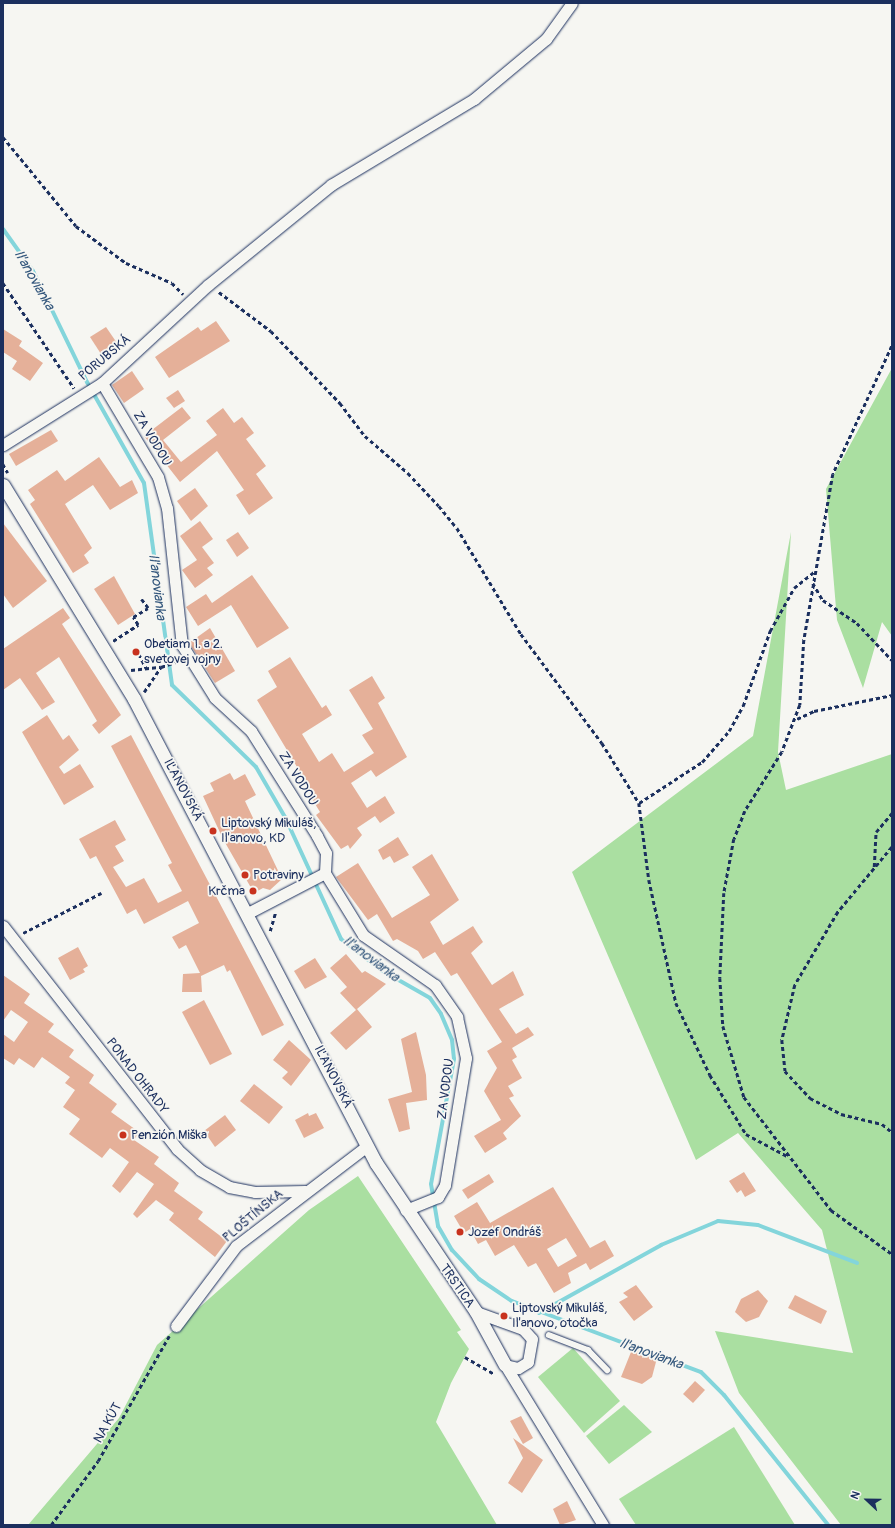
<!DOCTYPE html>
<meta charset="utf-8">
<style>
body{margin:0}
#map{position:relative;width:895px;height:1528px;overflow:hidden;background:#f6f6f2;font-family:Pangolin,sans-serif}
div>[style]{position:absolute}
.green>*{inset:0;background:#aadfa1}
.stream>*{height:4px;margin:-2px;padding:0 2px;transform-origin:2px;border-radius:2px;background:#83d5db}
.building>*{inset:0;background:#e5b099}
.path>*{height:2.5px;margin-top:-1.25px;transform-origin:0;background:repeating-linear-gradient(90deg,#1b2f5e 0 4px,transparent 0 7px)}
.roads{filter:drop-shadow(0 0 1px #1b2f5e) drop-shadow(0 0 1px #1b2f5e)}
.service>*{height:5.5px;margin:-2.75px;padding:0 2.75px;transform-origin:2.75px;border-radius:2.75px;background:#f6f6f2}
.minor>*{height:11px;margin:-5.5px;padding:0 5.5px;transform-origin:5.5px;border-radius:5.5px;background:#f6f6f2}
.tertiary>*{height:13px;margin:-6.5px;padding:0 6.5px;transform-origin:6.5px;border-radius:6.5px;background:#f6f6f2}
.dots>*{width:11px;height:11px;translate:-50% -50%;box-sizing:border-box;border:2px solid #f6f6f2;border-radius:50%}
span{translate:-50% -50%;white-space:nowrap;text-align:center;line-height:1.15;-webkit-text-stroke:3.5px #f6f6f2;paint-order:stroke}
.street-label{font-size:13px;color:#1b2f5e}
.poi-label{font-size:13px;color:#1b2f5e}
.left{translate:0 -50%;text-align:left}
.right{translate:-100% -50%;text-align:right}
.water-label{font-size:14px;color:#35587d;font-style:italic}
.frame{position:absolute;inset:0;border:4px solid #1b2f5e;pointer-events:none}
.north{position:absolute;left:847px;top:1480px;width:40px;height:40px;-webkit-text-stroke:3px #f6f6f2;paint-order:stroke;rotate:292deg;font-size:11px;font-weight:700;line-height:16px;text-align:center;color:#1b2f5e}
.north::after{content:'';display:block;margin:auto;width:14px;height:18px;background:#1b2f5e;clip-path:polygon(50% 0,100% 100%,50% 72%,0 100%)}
</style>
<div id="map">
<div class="green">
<div style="clip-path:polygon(892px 368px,892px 636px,882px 622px,863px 688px,837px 620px,826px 489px)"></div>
<div style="clip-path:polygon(791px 532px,778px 752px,786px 790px,892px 754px,892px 1525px,841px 1525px,739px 1393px,715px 1331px,853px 1353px,822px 1230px,738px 1133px,696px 1160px,572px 872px,753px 736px)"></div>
<div style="clip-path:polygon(358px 1176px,461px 1330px,457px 1332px,469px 1349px,451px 1383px,436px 1422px,497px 1525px,28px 1525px,119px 1418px,157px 1345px,309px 1210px)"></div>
<div style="clip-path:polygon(573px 1348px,620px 1401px,584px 1433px,538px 1377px)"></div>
<div style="clip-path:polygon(624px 1405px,652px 1432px,609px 1464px,586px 1436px)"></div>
<div style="clip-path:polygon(734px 1427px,795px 1525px,636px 1525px,619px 1499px)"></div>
</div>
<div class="stream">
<div style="left:3px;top:229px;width:52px;rotate:54.5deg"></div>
<div style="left:33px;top:271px;width:123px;rotate:64.1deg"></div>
<div style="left:87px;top:382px;width:116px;rotate:60.6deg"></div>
<div style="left:144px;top:483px;width:204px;rotate:82.1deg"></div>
<div style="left:172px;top:685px;width:117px;rotate:44.3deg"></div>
<div style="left:256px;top:767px;width:58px;rotate:59.9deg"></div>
<div style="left:285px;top:817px;width:134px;rotate:65.3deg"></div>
<div style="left:341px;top:939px;width:51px;rotate:37.8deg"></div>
<div style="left:381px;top:970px;width:56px;rotate:29.7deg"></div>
<div style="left:430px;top:998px;width:19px;rotate:55deg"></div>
<div style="left:441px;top:1014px;width:28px;rotate:67deg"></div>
<div style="left:452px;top:1040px;width:19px;rotate:84deg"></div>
<div style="left:454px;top:1059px;width:127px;rotate:100.4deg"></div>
<div style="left:431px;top:1184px;width:43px;rotate:80.5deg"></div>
<div style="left:438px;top:1226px;width:28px;rotate:60deg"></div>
<div style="left:452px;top:1250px;width:40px;rotate:47deg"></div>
<div style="left:479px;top:1279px;width:40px;rotate:34deg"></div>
<div style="left:512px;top:1301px;width:202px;rotate:20.6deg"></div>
<div style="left:701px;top:1372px;width:33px;rotate:45deg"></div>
<div style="left:724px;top:1395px;width:166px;rotate:51.3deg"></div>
<div style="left:539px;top:1313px;width:140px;rotate:-29.1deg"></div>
<div style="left:661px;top:1245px;width:62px;rotate:-22.8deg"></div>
<div style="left:718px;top:1221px;width:40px;rotate:5.7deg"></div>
<div style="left:758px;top:1225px;width:106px;rotate:21deg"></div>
</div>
<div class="building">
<div style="clip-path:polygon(216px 321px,230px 341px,169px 378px,155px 357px,198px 327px,201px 331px)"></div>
<div style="clip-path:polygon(106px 327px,117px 343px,101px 354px,90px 337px)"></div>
<div style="clip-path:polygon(3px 329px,22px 341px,19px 346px,43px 363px,30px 381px,12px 369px,17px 361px,3px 352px)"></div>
<div style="clip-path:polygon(132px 371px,144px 389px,124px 403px,112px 385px)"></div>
<div style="clip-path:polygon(178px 390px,185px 401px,174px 408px,166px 398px)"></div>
<div style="clip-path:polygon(182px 407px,191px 418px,163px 440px,181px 462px,217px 435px,206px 421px,223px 408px,234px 423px,242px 417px,254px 433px,246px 439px,266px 466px,256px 474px,273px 498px,249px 515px,236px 495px,244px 490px,217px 451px,180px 482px,144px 436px)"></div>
<div style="clip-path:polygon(51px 430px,58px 441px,16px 466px,9px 454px)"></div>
<div style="clip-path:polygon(99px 457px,120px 487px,132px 480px,138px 493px,110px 510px,93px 485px,65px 504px,92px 548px,84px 555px,89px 563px,73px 573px,30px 504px,35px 500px,28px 490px,57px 470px,65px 481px)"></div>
<div style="clip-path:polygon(195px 488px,208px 506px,191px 521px,177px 501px)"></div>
<div style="clip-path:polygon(200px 521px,213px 539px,202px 547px,214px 563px,207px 568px,213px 575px,195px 588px,182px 570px,197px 560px,180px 536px)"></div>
<div style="clip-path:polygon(3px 523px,47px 581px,13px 608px,3px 594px)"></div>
<div style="clip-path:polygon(238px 532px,249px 548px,237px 557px,226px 540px)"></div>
<div style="clip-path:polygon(252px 575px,289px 628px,257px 648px,231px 605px,198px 626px,186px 607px,206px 594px,212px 603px)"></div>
<div style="clip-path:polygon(114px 576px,135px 614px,118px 625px,94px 589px)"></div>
<div style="clip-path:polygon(63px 608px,70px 618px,62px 624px,121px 715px,99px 734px,92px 725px,97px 721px,59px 657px,36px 673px,55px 702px,42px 710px,20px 678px,3px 690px,3px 649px)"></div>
<div style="clip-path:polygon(210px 628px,235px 671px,215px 683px,189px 643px)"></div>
<div style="clip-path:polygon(290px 657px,322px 708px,326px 705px,332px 715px,302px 734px,319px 762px,332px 753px,344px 772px,374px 753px,362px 735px,373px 729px,349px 690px,372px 676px,385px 698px,378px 703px,407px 757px,376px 777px,371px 770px,351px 783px,367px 808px,385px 796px,395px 813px,380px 823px,375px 816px,357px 828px,362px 835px,350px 849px,348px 845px,341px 849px,316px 815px,320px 812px,309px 794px,312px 792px,257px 700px,277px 687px,268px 671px)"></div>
<div style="clip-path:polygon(47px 715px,63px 740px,69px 735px,79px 750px,59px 767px,64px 774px,80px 764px,94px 787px,64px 805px,22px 732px)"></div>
<div style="clip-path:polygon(131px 735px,284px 1025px,262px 1036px,230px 970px,227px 972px,224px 965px,201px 976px,202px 992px,182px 992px,183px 974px,200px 973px,186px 945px,179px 949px,172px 937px,199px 923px,188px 901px,144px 924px,136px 909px,127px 914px,96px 856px,90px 859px,79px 839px,115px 820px,126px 840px,115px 846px,124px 861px,113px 867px,126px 887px,144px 878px,158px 903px,182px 891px,168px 865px,172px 863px,111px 746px)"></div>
<div style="clip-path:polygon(230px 773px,234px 780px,245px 774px,256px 795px,245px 801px,282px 879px,270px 890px,263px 888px,254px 893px,223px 839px,203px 796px,214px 791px,210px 783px)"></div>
<div style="clip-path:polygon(398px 837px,409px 855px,394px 863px,390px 856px,383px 860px,378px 850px)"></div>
<div style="clip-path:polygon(432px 854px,459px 900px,430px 922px,443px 945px,473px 926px,483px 942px,471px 953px,492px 985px,513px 971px,524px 995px,499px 1009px,516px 1034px,528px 1027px,534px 1035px,512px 1048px,517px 1057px,512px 1060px,522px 1078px,508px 1086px,514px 1096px,509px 1098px,521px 1116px,503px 1133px,507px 1139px,485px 1153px,474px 1136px,501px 1120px,484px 1091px,497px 1068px,487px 1051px,502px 1042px,457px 973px,451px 976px,435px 952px,423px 959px,418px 951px,397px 939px,393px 941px,377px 914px,368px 920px,336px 877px,358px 863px,392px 918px,430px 895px,412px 867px)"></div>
<div style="clip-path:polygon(78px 947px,88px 966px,83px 969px,85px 972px,70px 980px,58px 958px)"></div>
<div style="clip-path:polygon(346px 954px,362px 973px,365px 971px,386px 984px,357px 1009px,372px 1027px,346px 1050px,330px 1033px,356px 1010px,340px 993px,347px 987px,330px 968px)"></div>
<div style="clip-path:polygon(315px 958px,327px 977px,305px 989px,294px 971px)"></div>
<div style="clip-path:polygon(3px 975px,30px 994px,24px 1003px,54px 1024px,48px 1032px,74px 1050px,69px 1057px,94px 1075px,89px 1083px,117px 1104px,111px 1112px,139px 1132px,134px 1140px,159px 1157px,154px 1164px,179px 1183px,174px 1191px,203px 1212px,198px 1219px,227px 1241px,215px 1257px,169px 1220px,174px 1213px,156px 1200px,137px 1218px,133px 1214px,154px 1184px,137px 1172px,120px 1193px,112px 1186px,129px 1162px,110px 1148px,102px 1158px,69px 1134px,80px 1119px,63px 1107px,75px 1090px,65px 1083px,70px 1077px,42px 1057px,34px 1068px,19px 1058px,14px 1065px,3px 1058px,3px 1034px,14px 1042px,28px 1022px,11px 1010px,3px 1021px)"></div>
<div style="clip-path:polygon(204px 1000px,232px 1054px,210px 1065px,182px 1012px)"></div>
<div style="clip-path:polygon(416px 1032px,426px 1075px,427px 1100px,406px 1103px,410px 1129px,399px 1132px,388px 1099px,412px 1092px,401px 1039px)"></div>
<div style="clip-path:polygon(289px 1040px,311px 1060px,291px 1086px,282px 1078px,288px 1072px,273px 1060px)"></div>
<div style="clip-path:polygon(254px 1084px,283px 1107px,269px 1124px,240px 1101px)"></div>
<div style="clip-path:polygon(308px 1113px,309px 1116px,316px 1113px,324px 1128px,304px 1138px,295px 1120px)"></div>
<div style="clip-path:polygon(225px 1115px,236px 1130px,215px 1147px,204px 1131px)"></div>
<div style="clip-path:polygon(744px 1172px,756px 1191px,745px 1197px,741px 1190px,737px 1193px,729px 1181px)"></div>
<div style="clip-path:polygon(489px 1174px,494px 1182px,468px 1199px,462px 1190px)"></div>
<div style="clip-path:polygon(evenodd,553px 1187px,590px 1248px,605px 1240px,614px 1256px,590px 1270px,586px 1263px,568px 1273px,571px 1283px,554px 1293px,536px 1263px,528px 1267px,514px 1245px,495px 1256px,486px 1240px,478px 1244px,470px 1229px,464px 1233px,454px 1216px,477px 1202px,490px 1223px,553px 1187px,566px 1238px,577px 1256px,558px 1267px,547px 1249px,566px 1238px)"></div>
<div style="clip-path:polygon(636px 1285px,653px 1307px,634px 1321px,619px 1302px,628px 1297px,623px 1293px)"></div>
<div style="clip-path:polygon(758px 1290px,768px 1301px,759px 1317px,746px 1322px,735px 1312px,741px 1299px)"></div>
<div style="clip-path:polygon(795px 1295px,827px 1311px,821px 1324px,788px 1308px)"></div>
<div style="clip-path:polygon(633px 1347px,657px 1358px,652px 1377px,642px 1384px,621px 1377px)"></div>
<div style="clip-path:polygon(695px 1381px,705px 1390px,693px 1403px,683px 1394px)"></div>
<div style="clip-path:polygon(521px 1416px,533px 1438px,523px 1444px,510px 1421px)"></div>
<div style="clip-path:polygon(513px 1438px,543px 1460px,522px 1493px,508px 1483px,523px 1458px)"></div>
<div style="clip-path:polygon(567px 1501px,576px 1520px,560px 1525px,553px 1509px)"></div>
</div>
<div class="path">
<div style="left:3px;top:137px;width:115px;rotate:50.6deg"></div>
<div style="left:76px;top:226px;width:62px;rotate:36.5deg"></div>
<div style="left:126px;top:263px;width:50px;rotate:23.5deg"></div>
<div style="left:172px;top:283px;width:16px;rotate:45deg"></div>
<div style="left:3px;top:283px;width:127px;rotate:55.9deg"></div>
<div style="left:219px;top:292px;width:65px;rotate:36.9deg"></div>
<div style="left:271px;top:331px;width:100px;rotate:46.2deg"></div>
<div style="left:340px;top:403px;width:41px;rotate:52.9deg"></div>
<div style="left:365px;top:436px;width:57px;rotate:40.7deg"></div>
<div style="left:408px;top:473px;width:45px;rotate:46.8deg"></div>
<div style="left:439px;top:506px;width:28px;rotate:51deg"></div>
<div style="left:457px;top:528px;width:124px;rotate:58.9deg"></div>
<div style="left:521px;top:634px;width:136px;rotate:53.4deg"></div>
<div style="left:602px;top:743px;width:70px;rotate:58.3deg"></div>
<div style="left:639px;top:803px;width:78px;rotate:82.6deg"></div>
<div style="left:649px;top:880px;width:126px;rotate:77.6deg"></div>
<div style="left:676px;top:1003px;width:80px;rotate:64.7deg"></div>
<div style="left:710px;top:1075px;width:69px;rotate:58.6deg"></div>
<div style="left:746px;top:1134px;width:47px;rotate:28.2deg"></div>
<div style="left:892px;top:346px;width:141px;rotate:114.7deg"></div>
<div style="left:833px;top:474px;width:169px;rotate:99.9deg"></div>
<div style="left:804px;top:640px;width:65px;rotate:93.5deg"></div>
<div style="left:800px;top:705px;width:50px;rotate:111deg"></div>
<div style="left:782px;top:752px;width:70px;rotate:122.1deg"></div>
<div style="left:745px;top:811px;width:30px;rotate:111deg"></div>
<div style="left:734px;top:839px;width:55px;rotate:100.5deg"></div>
<div style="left:724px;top:893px;width:85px;rotate:92.7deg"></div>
<div style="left:720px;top:978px;width:48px;rotate:86.4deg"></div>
<div style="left:723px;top:1026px;width:74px;rotate:73.5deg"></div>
<div style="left:744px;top:1097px;width:143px;rotate:52.4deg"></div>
<div style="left:831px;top:1210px;width:75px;rotate:35.8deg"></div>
<div style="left:3px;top:464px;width:10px;rotate:61deg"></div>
<div style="left:813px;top:583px;width:20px;rotate:60deg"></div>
<div style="left:823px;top:600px;width:41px;rotate:34.1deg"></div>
<div style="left:857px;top:623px;width:51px;rotate:46.6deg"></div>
<div style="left:113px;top:641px;width:30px;rotate:-33deg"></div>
<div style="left:138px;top:625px;width:9px;rotate:-122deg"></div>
<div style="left:133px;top:617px;width:17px;rotate:-31deg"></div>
<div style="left:148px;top:608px;width:11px;rotate:-128deg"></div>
<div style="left:139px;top:654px;width:16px;rotate:63deg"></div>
<div style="left:131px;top:670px;width:30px;rotate:-6deg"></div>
<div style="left:144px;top:692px;width:30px;rotate:-56deg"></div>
<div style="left:161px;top:667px;width:18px;rotate:-19deg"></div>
<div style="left:797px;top:719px;width:19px;rotate:-25deg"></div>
<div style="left:814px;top:711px;width:80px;rotate:-11.6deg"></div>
<div style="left:639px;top:803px;width:75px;rotate:-33.1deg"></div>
<div style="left:702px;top:762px;width:41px;rotate:-48.9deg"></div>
<div style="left:729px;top:731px;width:29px;rotate:-61deg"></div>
<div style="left:743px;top:706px;width:80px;rotate:-70.2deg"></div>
<div style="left:770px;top:631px;width:49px;rotate:-60.8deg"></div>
<div style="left:794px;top:588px;width:26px;rotate:-39deg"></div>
<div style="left:892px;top:847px;width:85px;rotate:129.7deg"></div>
<div style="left:838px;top:912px;width:85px;rotate:120.5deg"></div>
<div style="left:795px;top:985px;width:57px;rotate:103.3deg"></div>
<div style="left:782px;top:1040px;width:31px;rotate:84deg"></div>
<div style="left:785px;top:1071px;width:37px;rotate:47deg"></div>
<div style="left:810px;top:1098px;width:35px;rotate:27deg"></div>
<div style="left:841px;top:1114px;width:42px;rotate:13.7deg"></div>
<div style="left:882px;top:1124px;width:13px;rotate:39deg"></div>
<div style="left:874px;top:867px;width:35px;rotate:-87deg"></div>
<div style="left:876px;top:832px;width:25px;rotate:-50deg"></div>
<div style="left:270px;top:931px;width:19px;rotate:-74deg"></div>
<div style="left:23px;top:933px;width:88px;rotate:-27.1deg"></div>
<div style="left:465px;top:1357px;width:34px;rotate:30deg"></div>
<div style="left:51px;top:1525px;width:79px;rotate:-53.7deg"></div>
<div style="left:98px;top:1461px;width:144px;rotate:-60.4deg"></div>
</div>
<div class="roads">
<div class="service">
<div style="left:549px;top:1335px;width:42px;rotate:21deg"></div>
<div style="left:588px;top:1350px;width:28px;rotate:46deg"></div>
</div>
<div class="minor">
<div style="left:102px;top:383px;width:109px;rotate:59.2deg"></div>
<div style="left:158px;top:477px;width:32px;rotate:74deg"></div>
<div style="left:167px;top:508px;width:138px;rotate:83.8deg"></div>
<div style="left:182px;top:645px;width:62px;rotate:58.1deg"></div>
<div style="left:215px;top:698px;width:49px;rotate:42.5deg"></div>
<div style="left:251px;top:731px;width:124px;rotate:57.8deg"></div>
<div style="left:317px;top:836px;width:19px;rotate:62deg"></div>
<div style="left:326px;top:853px;width:20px;rotate:93deg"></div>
<div style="left:325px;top:873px;width:73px;rotate:58.5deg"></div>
<div style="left:363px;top:935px;width:88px;rotate:34.8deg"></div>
<div style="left:435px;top:985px;width:39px;rotate:55deg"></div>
<div style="left:457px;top:1017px;width:42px;rotate:77.6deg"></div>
<div style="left:466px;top:1058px;width:129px;rotate:99.4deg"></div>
<div style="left:445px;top:1185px;width:14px;rotate:120deg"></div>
<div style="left:438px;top:1197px;width:35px;rotate:158deg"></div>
<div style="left:3px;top:445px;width:117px;rotate:-32.1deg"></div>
<div style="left:102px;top:383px;width:144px;rotate:-42.8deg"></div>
<div style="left:208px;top:285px;width:159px;rotate:-39.1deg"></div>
<div style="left:331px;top:185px;width:167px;rotate:-31deg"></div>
<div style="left:474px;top:99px;width:94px;rotate:-39.8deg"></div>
<div style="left:546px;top:39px;width:44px;rotate:-54.2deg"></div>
<div style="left:248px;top:913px;width:87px;rotate:-27.5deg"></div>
<div style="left:3px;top:926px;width:283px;rotate:52deg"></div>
<div style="left:177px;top:1149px;width:31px;rotate:42deg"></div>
<div style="left:200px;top:1170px;width:34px;rotate:30deg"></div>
<div style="left:229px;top:1187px;width:26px;rotate:11deg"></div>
<div style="left:255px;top:1192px;width:50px;rotate:-1.1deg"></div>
<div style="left:476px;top:1312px;width:50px;rotate:19.9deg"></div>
<div style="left:523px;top:1329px;width:13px;rotate:48deg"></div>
<div style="left:532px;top:1339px;width:23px;rotate:100deg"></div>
<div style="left:528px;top:1362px;width:12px;rotate:149deg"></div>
<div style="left:518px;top:1368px;width:13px;rotate:-167deg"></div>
<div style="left:176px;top:1326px;width:100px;rotate:-53.1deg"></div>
<div style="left:236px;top:1246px;width:165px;rotate:-37.4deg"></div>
<div style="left:505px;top:1365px;width:188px;rotate:58.5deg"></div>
</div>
<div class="tertiary">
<div style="left:3px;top:485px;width:251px;rotate:58.5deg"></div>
<div style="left:134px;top:699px;width:523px;rotate:62.46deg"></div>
<div style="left:376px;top:1163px;width:179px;rotate:56.1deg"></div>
<div style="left:476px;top:1312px;width:60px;rotate:61.3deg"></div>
</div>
</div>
<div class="dots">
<div style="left:136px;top:652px;background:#c8321e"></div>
<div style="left:213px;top:831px;background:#c8321e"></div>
<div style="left:245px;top:875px;background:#c8321e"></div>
<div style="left:253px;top:891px;background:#c8321e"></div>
<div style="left:123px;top:1135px;background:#c8321e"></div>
<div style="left:460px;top:1232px;background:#c8321e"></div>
<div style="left:504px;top:1316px;background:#c8321e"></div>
</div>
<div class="street-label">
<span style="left:105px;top:358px;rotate:-40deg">PORUBSKÁ</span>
<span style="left:152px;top:439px;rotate:59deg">ZA VODOU</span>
<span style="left:298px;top:779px;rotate:58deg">ZA VODOU</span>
<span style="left:183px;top:790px;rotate:62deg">IĽANOVSKÁ</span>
<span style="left:137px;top:1076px;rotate:52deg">PONAD OHRADY</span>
<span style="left:333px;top:1077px;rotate:63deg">IĽANOVSKÁ</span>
<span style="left:446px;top:1089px;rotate:-83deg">ZA VODOU</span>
<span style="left:253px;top:1216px;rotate:-40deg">PLOŠTÍNSKA</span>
<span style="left:457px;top:1286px;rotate:55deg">TRSTICA</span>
<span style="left:108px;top:1423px;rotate:-61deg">NA KÚT</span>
</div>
<div class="poi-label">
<span class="left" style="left:144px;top:652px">Obetiam 1. a 2.<br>svetovej vojny</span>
<span class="left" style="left:221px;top:831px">Liptovský Mikuláš,<br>Iľanovo, KD</span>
<span class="left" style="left:253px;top:875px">Potraviny</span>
<span class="right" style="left:245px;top:891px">Krčma</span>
<span class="left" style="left:131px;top:1135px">Penzión Miška</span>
<span class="left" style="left:468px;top:1232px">Jozef Ondráš</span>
<span class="left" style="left:512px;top:1316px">Liptovský Mikuláš,<br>Iľanovo, otočka</span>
</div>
<div class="water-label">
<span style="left:34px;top:280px;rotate:60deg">Iľanovianka</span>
<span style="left:157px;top:587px;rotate:83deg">Iľanovianka</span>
<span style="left:371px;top:959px;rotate:37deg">Iľanovianka</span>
<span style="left:651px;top:1354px;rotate:20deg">Iľanovianka</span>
</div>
<div class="frame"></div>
<div class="north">N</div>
</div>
